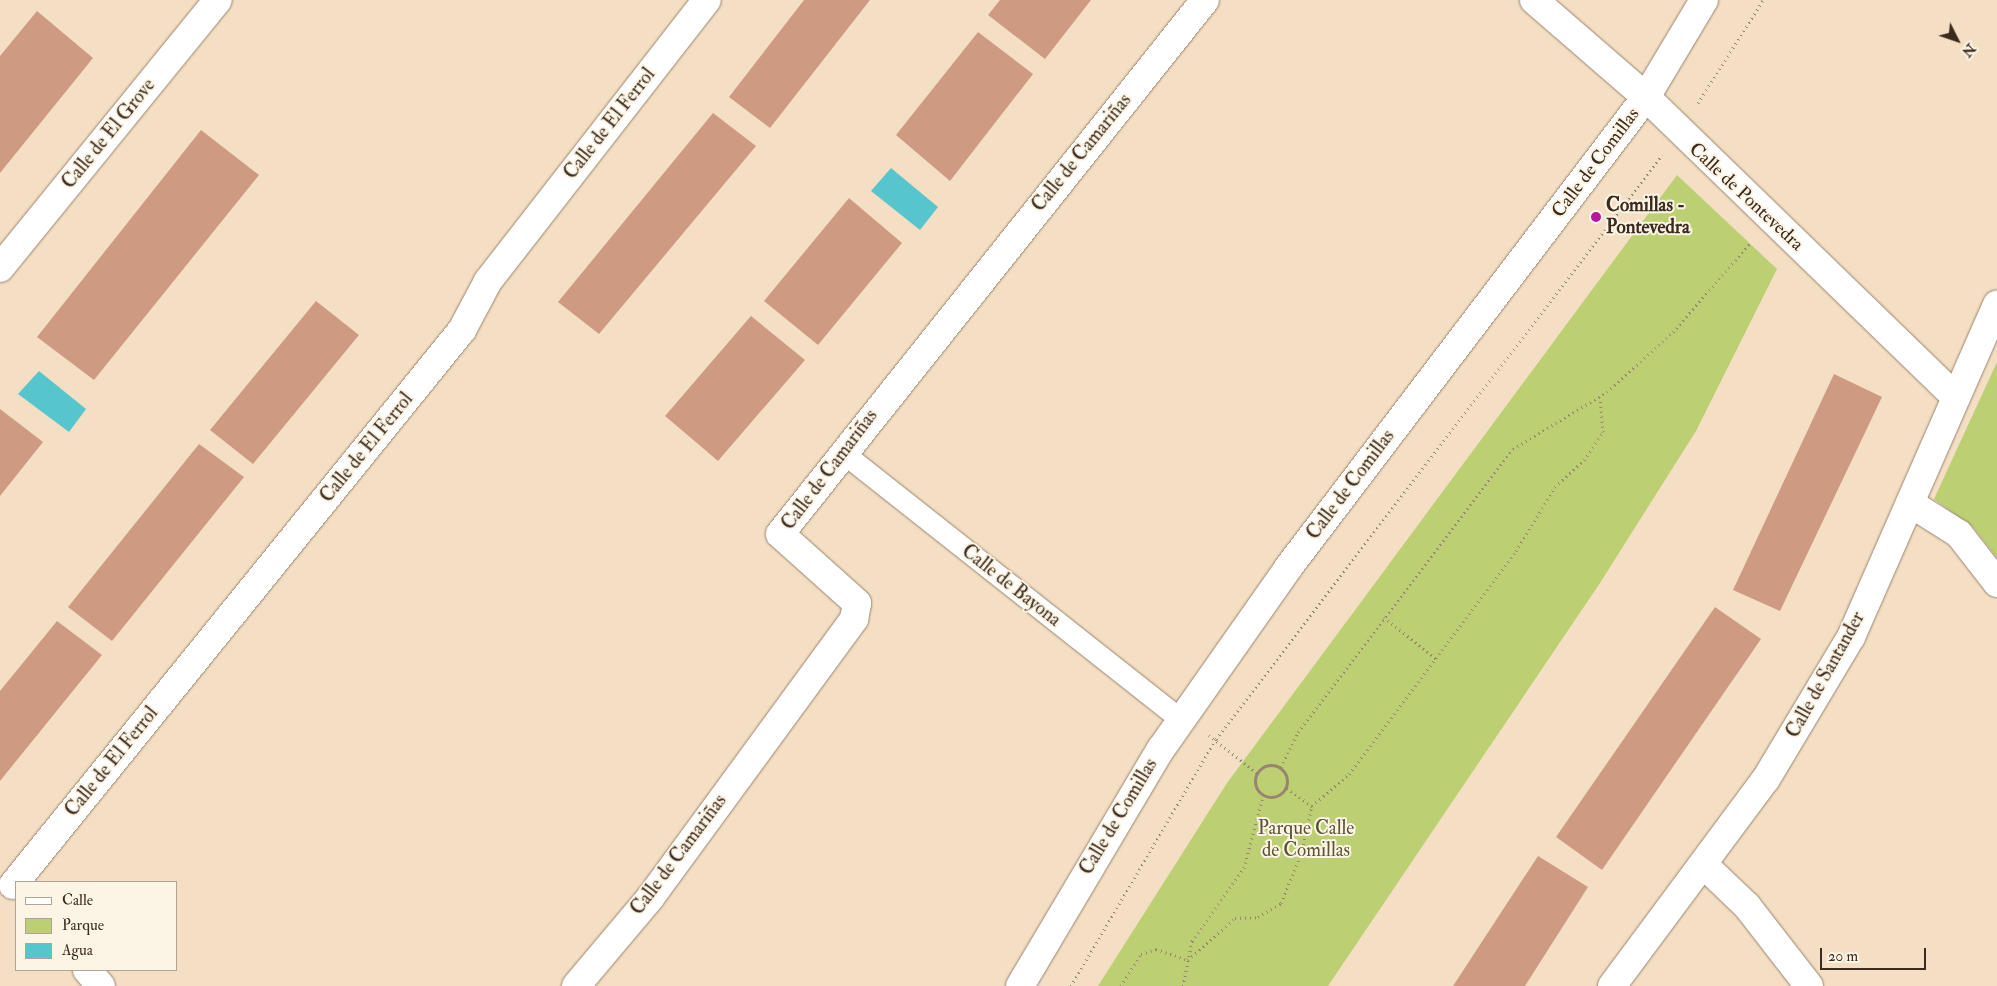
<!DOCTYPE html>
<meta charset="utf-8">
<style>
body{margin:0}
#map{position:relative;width:1997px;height:986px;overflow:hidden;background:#f5dfc4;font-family:"IM FELL Double Pica",serif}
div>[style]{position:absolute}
.green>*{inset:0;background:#bccf72}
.water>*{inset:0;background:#57c5cc}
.building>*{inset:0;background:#cf9a82}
.path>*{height:3px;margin-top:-1.5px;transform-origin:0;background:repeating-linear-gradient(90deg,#988471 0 1px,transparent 0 5px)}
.path>.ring{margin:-1.5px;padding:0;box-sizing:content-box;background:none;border:3px solid #988471;border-radius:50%}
.roads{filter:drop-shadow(0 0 1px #988471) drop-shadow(0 0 1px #988471)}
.pedestrian>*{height:21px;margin:-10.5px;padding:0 10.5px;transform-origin:10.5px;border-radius:10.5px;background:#fff}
.minor>*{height:28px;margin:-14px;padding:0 14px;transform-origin:14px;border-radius:14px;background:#fff}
.dots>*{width:14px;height:14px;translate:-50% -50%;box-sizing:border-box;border:2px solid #fcf5e5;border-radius:50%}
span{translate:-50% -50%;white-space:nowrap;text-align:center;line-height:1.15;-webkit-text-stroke:4px #fcf5e5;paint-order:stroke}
.street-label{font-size:19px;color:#3b2a1e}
.poi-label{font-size:19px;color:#3b2a1e;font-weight:700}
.left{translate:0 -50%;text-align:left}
.park-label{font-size:19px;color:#5b5333}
.legend{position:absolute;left:15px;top:881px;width:162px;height:90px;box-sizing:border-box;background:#fcf5e5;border:1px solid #afa495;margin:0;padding:6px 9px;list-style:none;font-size:15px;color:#3b2a1e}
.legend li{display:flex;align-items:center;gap:10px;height:25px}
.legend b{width:25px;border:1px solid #afa495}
.north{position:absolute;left:1932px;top:15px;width:50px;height:50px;-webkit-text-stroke:4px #fcf5e5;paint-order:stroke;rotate:131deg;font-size:14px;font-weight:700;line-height:20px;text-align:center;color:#3b2a1e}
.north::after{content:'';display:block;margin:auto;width:18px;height:22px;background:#3b2a1e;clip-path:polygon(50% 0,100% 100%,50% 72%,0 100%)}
.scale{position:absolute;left:1820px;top:948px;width:106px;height:22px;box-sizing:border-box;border:2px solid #3b2a1e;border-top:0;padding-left:6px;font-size:15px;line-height:18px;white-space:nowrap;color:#3b2a1e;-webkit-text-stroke:4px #fcf5e5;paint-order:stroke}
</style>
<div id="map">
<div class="green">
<div style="clip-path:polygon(1677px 175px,1777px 269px,1696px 431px,1600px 583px,1328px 986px,1098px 986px,1227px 783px)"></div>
<div style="clip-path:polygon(1997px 362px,1997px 558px,1974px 528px,1934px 499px)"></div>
</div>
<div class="water">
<div style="clip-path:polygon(891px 168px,938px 207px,920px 230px,871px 191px)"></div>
<div style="clip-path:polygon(39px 371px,86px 409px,69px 432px,18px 394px)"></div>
</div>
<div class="building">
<div style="clip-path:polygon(804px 0,870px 0,770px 128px,729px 97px)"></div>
<div style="clip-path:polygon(1000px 0,1091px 0,1045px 59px,988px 15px)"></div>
<div style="clip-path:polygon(37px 11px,93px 58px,0 173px,0 56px)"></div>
<div style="clip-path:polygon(978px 32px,1033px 74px,950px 181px,896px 135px)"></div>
<div style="clip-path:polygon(713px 113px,756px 146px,599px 334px,558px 302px)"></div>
<div style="clip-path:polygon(201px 130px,259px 175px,94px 380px,37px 337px)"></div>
<div style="clip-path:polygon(849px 198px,902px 243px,818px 345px,764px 301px)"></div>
<div style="clip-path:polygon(316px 301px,359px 335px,253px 464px,210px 430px)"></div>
<div style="clip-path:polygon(751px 316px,805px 360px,718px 461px,665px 416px)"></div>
<div style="clip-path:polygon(1834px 374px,1882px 397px,1780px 611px,1733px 590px)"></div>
<div style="clip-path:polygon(0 409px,43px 442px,0 496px)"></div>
<div style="clip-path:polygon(199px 444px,244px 477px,112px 641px,68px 607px)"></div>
<div style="clip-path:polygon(1715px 607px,1761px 639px,1602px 870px,1556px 837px)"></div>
<div style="clip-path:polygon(57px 621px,102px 655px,0 781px,0 691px)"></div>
<div style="clip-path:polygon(1538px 856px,1588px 887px,1525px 986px,1453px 986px)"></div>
</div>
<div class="path">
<div style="left:1698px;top:103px;width:122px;rotate:-57.7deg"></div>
<div style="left:1384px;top:617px;width:67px;rotate:38.9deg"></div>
<div style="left:1209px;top:735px;width:61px;rotate:38.4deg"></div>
<div class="ring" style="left:1255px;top:765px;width:29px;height:29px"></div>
<div style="left:1281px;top:767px;width:39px;rotate:-64deg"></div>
<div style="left:1298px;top:732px;width:355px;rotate:-52.8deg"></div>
<div style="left:1513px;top:449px;width:110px;rotate:-31.2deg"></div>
<div style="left:1607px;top:392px;width:89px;rotate:-42.3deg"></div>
<div style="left:1673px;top:332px;width:118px;rotate:-49.1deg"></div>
<div style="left:1287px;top:788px;width:31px;rotate:36deg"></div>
<div style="left:1071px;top:986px;width:286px;rotate:-59.6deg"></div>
<div style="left:1216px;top:739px;width:735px;rotate:-52.63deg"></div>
<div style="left:1121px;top:986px;width:38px;rotate:-58deg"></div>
<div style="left:1141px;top:954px;width:16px;rotate:-18deg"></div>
<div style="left:1156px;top:949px;width:34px;rotate:19deg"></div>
<div style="left:1188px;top:960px;width:63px;rotate:-41.8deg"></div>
<div style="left:1235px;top:918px;width:23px;rotate:-2deg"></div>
<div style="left:1258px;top:917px;width:27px;rotate:-31deg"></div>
<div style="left:1281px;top:903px;width:53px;rotate:-67.8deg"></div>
<div style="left:1301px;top:854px;width:49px;rotate:-77.1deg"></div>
<div style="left:1312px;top:806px;width:49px;rotate:-40.9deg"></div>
<div style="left:1349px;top:774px;width:279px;rotate:-53.2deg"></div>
<div style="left:1516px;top:551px;width:75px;rotate:-58.6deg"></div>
<div style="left:1555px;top:487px;width:40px;rotate:-43deg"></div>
<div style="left:1584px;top:460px;width:34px;rotate:-56deg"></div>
<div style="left:1603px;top:432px;width:35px;rotate:-95deg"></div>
<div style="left:1183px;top:986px;width:46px;rotate:-78.7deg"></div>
<div style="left:1192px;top:941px;width:90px;rotate:-54.5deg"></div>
<div style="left:1244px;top:868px;width:74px;rotate:-75.2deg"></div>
</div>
<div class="roads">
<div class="pedestrian">
<div style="left:842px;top:452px;width:432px;rotate:38.3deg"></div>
</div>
<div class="minor">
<div style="left:1534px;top:0;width:148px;rotate:40.9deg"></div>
<div style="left:1646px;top:97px;width:431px;rotate:44.1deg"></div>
<div style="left:0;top:268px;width:345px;rotate:-50.9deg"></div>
<div style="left:1910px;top:503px;width:58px;rotate:32.3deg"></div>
<div style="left:1959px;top:534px;width:62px;rotate:52.2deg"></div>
<div style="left:1703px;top:864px;width:61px;rotate:43.7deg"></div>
<div style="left:1747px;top:906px;width:101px;rotate:52.2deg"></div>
<div style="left:13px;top:885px;width:714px;rotate:-51.03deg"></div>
<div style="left:462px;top:330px;width:55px;rotate:-62deg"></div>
<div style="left:488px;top:281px;width:356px;rotate:-52.1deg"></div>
<div style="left:87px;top:970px;width:21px;rotate:49deg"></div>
<div style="left:576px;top:986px;width:115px;rotate:-49.9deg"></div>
<div style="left:650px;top:898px;width:346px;rotate:-53.8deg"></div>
<div style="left:854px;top:619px;width:16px;rotate:-79deg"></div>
<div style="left:857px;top:603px;width:103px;rotate:-138.1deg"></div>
<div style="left:780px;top:534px;width:682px;rotate:-51.48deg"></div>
<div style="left:1020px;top:986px;width:276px;rotate:-59.3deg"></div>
<div style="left:1161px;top:749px;width:221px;rotate:-54.9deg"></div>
<div style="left:1288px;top:568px;width:592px;rotate:-52.76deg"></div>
<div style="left:1646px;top:97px;width:113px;rotate:-59.1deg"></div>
<div style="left:1612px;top:986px;width:258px;rotate:-53.4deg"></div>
<div style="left:1766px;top:779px;width:165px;rotate:-59.1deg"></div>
<div style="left:1851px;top:637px;width:363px;rotate:-66.3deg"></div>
</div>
</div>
<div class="dots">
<div style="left:1596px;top:217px;background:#b5179e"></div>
</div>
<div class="street-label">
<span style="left:610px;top:124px;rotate:-52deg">Calle de El Ferrol</span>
<span style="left:109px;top:134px;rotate:-51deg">Calle de El Grove</span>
<span style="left:1082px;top:153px;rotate:-51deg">Calle de Camariñas</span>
<span style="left:1596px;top:163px;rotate:-53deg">Calle de Comillas</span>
<span style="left:1746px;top:197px;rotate:43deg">Calle de Pontevedra</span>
<span style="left:367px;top:448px;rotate:-51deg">Calle de El Ferrol</span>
<span style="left:830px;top:470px;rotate:-53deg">Calle de Camariñas</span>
<span style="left:1351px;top:485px;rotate:-53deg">Calle de Comillas</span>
<span style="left:1011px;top:586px;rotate:38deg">Calle de Bayona</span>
<span style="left:1826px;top:675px;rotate:-61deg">Calle de Santander</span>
<span style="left:112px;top:762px;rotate:-51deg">Calle de El Ferrol</span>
<span style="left:1119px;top:817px;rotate:-59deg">Calle de Comillas</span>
<span style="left:679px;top:855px;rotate:-53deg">Calle de Camariñas</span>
</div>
<div class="poi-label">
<span class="left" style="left:1606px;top:217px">Comillas -<br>Pontevedra</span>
</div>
<div class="park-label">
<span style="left:1306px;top:840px">Parque Calle<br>de Comillas</span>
</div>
<ul class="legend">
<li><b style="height:6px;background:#fff"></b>Calle</li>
<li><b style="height:14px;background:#bccf72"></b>Parque</li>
<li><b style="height:14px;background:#57c5cc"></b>Agua</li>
</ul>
<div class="north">N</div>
<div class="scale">20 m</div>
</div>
